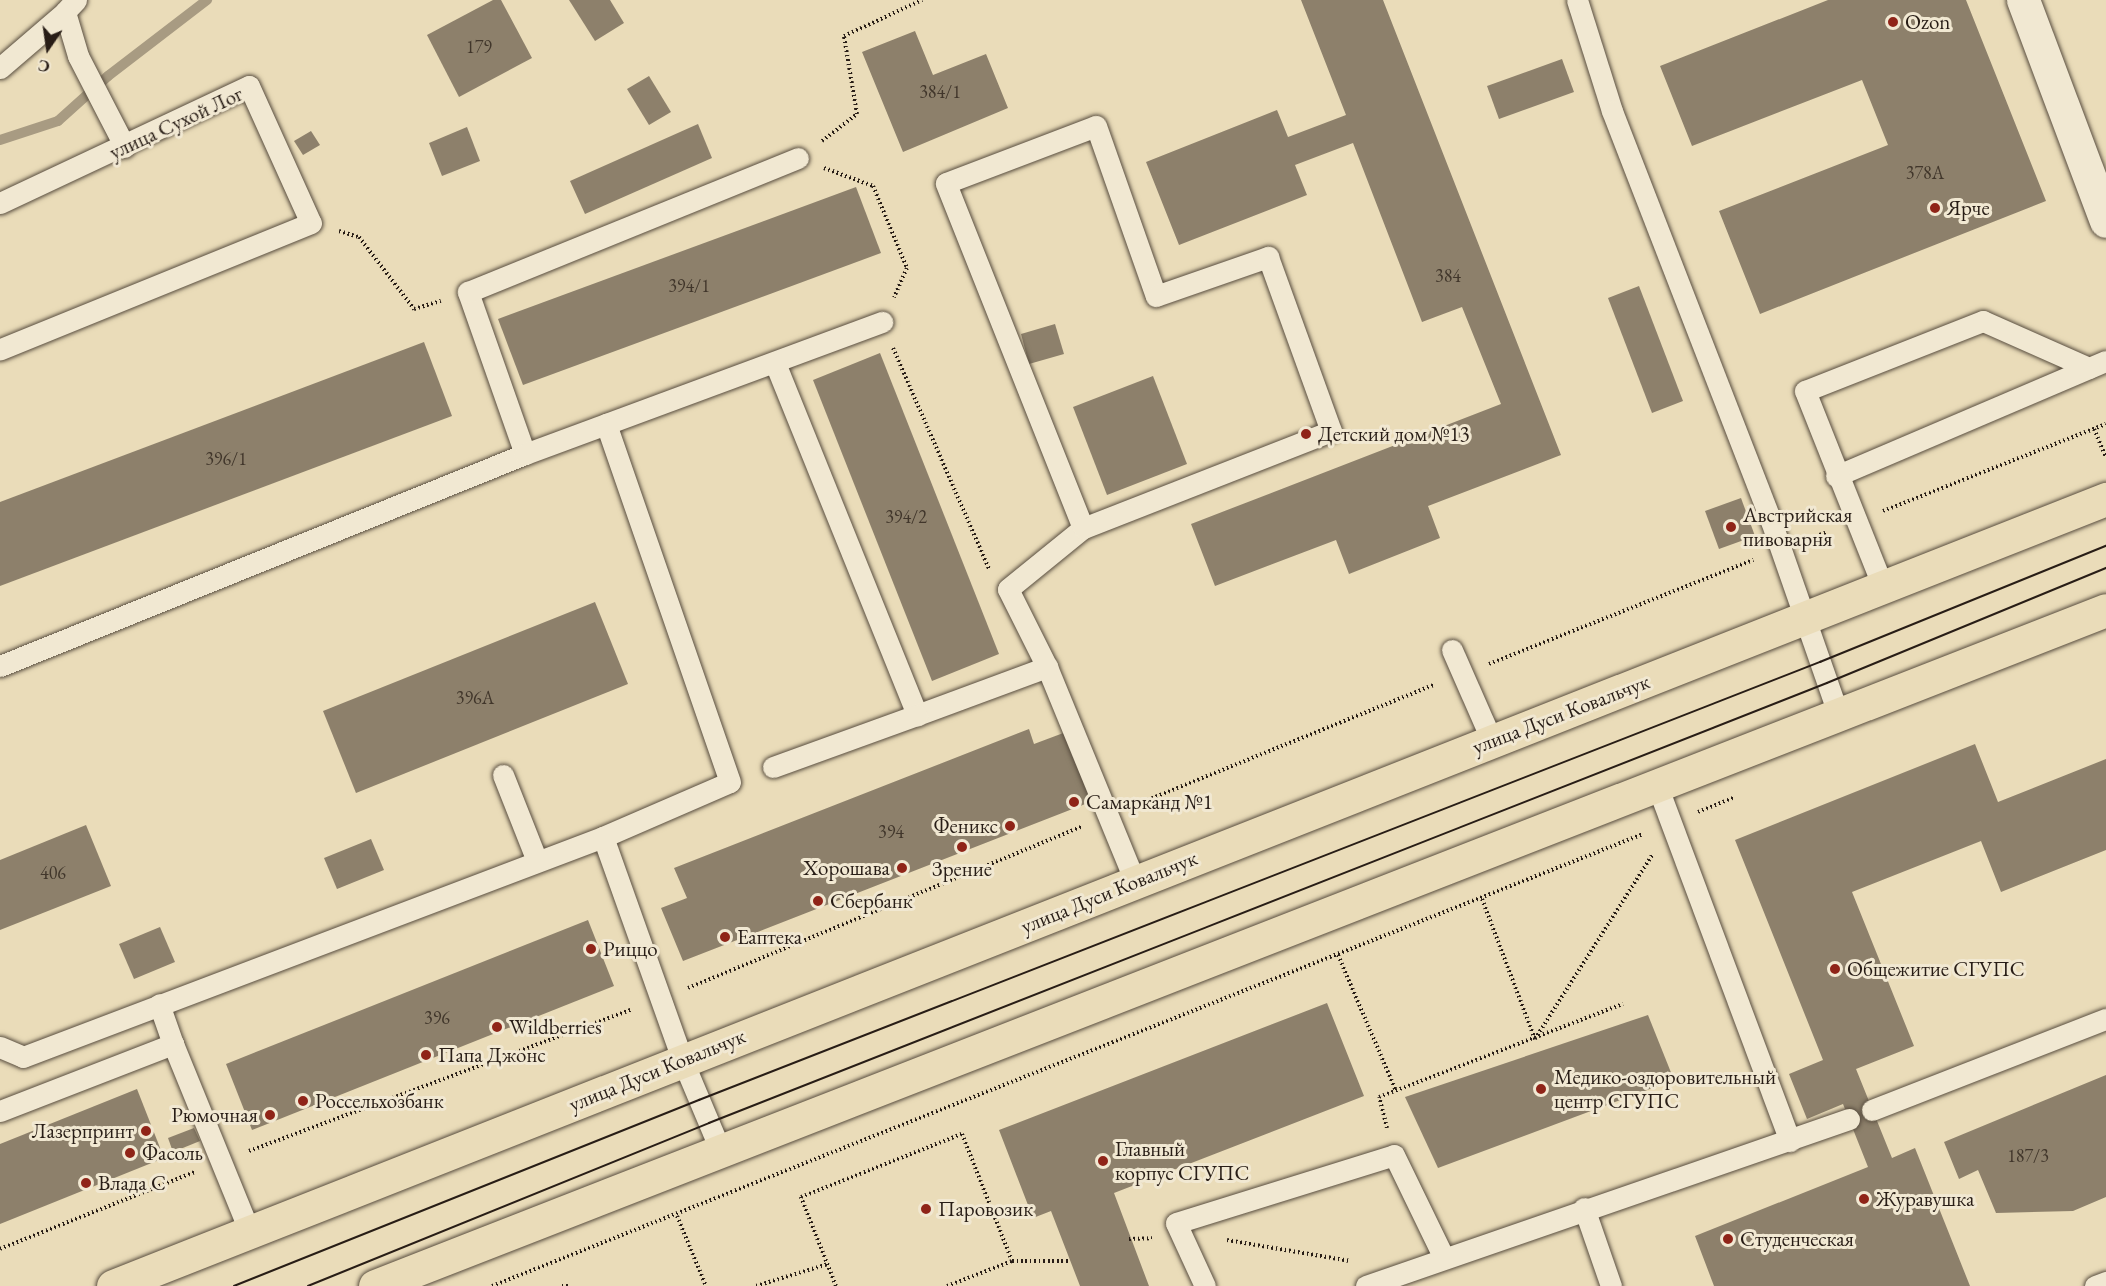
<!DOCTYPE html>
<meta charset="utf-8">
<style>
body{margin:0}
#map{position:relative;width:2106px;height:1286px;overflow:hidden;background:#eadcb9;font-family:"EB Garamond",serif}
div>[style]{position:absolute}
.stream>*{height:10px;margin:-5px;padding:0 5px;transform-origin:5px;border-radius:5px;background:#a89b82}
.building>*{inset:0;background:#8d806b}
.path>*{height:4px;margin-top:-2px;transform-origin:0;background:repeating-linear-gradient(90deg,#281d16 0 1.5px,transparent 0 4.5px)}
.roads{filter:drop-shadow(0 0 2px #584d3f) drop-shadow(0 0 2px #584d3f)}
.lane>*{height:21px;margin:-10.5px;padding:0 10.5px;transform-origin:10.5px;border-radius:10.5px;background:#f1e8d2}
.street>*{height:33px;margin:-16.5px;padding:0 16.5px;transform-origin:16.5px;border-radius:16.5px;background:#f1e8d2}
.primary>*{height:33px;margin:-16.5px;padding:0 16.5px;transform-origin:16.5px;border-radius:16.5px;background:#eadcb9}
.tram>*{height:1.5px;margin:-0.75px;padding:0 0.75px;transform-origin:0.75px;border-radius:0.75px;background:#281d16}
.dots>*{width:16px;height:16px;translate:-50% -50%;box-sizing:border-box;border:3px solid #f1e8d2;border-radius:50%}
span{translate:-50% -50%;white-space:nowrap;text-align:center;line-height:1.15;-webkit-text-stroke:6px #f1e8d2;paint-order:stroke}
.number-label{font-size:18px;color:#41362b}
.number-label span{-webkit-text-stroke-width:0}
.poi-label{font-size:21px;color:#281d16}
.left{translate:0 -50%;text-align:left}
.right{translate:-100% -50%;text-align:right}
.street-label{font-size:21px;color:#281d16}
.north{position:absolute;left:18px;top:18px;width:60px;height:60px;-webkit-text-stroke:4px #f1e8d2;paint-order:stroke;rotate:193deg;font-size:16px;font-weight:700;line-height:24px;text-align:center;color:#281d16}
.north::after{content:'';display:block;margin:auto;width:21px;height:27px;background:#281d16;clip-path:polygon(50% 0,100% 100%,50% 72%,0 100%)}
</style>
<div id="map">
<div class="stream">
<div style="left:0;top:140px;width:61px;rotate:-18.1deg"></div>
<div style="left:58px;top:121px;width:67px;rotate:-42deg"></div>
<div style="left:108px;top:76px;width:125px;rotate:-37.5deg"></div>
</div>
<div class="building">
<div style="clip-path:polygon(493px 0,501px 0,532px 58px,459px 97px,427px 35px)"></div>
<div style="clip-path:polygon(569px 0,610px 0,624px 23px,595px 41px)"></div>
<div style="clip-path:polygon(1301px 0,1383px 0,1561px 455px,1428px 506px,1440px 538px,1349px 574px,1336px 540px,1215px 586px,1191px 524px,1501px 404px,1462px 307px,1422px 322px,1353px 143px,1295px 165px,1307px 195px,1179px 245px,1146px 162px,1277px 110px,1288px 137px,1346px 115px)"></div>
<div style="clip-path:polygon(1828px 0,1966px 0,2046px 201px,1760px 314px,1719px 211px,1888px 145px,1862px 80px,1692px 146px,1660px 66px)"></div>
<div style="clip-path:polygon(915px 31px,933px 75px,986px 54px,1008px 108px,903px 152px,862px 52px)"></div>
<div style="clip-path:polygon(1562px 59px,1574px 92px,1499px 119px,1487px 86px)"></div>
<div style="clip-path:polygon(649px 76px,671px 112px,649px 125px,627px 89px)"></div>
<div style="clip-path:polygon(698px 124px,712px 158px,585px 214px,570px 181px)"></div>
<div style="clip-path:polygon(467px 127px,480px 161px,442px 176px,429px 143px)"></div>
<div style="clip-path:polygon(311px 131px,320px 145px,303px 155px,294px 141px)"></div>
<div style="clip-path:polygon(856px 187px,881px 253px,523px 385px,498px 319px)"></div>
<div style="clip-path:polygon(1639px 286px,1683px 401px,1652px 413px,1608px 298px)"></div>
<div style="clip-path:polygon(1055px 324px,1064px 354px,1029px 364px,1021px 334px)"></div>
<div style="clip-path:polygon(424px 342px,452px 416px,0 586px,0 502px)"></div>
<div style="clip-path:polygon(880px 353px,999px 654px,932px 681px,813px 380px)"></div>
<div style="clip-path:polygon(1153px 376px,1187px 464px,1107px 495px,1073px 407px)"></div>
<div style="clip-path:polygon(1741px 498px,1755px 536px,1719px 549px,1705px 511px)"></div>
<div style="clip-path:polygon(595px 602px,628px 684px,356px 793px,323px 711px)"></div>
<div style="clip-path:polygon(1029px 729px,1034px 744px,1066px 732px,1093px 801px,683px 961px,661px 908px,687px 898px,674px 868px)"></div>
<div style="clip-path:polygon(1975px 744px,1998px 802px,2106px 759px,2106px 850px,2001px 892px,1981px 841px,1852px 892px,1914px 1046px,1856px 1069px,1892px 1158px,1915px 1148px,1970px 1286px,1714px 1286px,1695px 1236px,1868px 1167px,1843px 1104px,1807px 1119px,1789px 1074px,1823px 1060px,1735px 840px)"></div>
<div style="clip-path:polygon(86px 825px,111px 886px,0 930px,0 860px)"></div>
<div style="clip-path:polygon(371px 839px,384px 870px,337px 889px,324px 858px)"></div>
<div style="clip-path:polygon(588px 920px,614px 986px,252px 1130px,226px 1064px)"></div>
<div style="clip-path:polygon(160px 927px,175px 962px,134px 979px,119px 944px)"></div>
<div style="clip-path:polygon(1327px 1003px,1364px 1096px,1114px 1193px,1149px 1286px,1080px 1286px,1051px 1211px,1033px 1218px,999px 1130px)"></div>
<div style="clip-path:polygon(1648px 1015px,1674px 1080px,1438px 1168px,1405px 1097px)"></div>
<div style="clip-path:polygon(2106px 1075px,2106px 1197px,2073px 1211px,1996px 1213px,1978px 1170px,1959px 1179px,1944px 1142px)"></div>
<div style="clip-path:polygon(137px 1089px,164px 1158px,0 1224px,0 1144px)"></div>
<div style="clip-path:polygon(194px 1128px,200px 1141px,173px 1152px,168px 1138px)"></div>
</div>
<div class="path">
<div style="left:822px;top:141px;width:44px;rotate:-37.6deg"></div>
<div style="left:857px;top:114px;width:79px;rotate:-99.5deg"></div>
<div style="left:844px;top:36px;width:86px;rotate:-24.8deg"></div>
<div style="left:824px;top:168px;width:52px;rotate:20.2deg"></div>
<div style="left:873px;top:186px;width:89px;rotate:67.5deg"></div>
<div style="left:907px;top:268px;width:32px;rotate:114deg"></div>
<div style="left:339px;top:231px;width:21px;rotate:17deg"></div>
<div style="left:359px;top:237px;width:91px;rotate:52.6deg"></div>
<div style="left:414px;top:309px;width:28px;rotate:-17deg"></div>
<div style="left:893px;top:348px;width:241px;rotate:66.5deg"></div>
<div style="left:2094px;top:429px;width:30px;rotate:67deg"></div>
<div style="left:1883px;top:511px;width:239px;rotate:-21.3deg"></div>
<div style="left:1807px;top:539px;width:22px;rotate:-18deg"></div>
<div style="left:1489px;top:664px;width:284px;rotate:-21.5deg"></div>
<div style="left:1135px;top:805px;width:322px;rotate:-21.9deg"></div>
<div style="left:1698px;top:812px;width:40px;rotate:-22deg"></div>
<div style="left:1482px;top:899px;width:150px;rotate:69.3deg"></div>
<div style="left:1338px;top:955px;width:148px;rotate:66.9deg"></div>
<div style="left:688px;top:988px;width:425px;rotate:-22.3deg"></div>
<div style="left:1535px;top:1039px;width:218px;rotate:-57.5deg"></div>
<div style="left:1387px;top:1128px;width:32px;rotate:-104deg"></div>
<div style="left:1379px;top:1097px;width:261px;rotate:-20.9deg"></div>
<div style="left:249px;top:1151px;width:409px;rotate:-20.3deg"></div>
<div style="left:677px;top:1216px;width:76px;rotate:67.5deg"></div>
<div style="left:1129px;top:1239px;width:23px;rotate:-2deg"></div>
<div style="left:1227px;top:1240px;width:125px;rotate:9.7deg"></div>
<div style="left:0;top:1249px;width:209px;rotate:-21.6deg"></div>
<div style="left:492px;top:1286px;width:1237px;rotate:-21.44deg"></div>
<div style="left:562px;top:1286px;width:6px"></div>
<div style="left:756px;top:1286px;width:75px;rotate:-17deg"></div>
<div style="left:836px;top:1286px;width:96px;rotate:-111.5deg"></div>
<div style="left:801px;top:1197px;width:173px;rotate:-21.4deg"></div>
<div style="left:962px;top:1134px;width:136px;rotate:68.5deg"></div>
<div style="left:947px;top:1286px;width:70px;rotate:-21deg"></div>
<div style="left:1012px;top:1261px;width:58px"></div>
</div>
<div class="roads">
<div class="lane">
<div style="left:76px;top:0;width:16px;rotate:133deg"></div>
<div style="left:65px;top:12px;width:46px;rotate:73.5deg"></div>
<div style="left:78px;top:56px;width:102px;rotate:62.7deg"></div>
<div style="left:1577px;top:0;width:116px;rotate:72.5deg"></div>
<div style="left:1612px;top:111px;width:440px;rotate:68.8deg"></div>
<div style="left:1771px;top:521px;width:207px;rotate:70.8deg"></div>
<div style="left:0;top:68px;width:86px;rotate:-40.7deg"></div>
<div style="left:0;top:203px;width:275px;rotate:-25.2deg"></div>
<div style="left:249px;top:86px;width:150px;rotate:65.7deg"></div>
<div style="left:311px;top:223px;width:336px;rotate:157.9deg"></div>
<div style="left:775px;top:363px;width:380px;rotate:68deg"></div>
<div style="left:917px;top:715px;width:139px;rotate:-20.3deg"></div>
<div style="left:1047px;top:667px;width:232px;rotate:67.7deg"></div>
<div style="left:525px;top:454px;width:172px;rotate:-109.4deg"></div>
<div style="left:468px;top:292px;width:356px;rotate:-22.1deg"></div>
<div style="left:1836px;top:476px;width:293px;rotate:-23.1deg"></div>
<div style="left:1883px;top:587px;width:211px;rotate:-111.7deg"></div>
<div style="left:1805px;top:391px;width:191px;rotate:-21.5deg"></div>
<div style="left:1983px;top:321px;width:116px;rotate:23.9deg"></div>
<div style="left:1452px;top:650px;width:99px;rotate:66.3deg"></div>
<div style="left:0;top:666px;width:566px;rotate:-21.99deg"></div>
<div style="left:525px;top:454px;width:381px;rotate:-20.3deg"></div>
<div style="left:1047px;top:667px;width:87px;rotate:-116.6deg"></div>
<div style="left:1008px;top:589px;width:97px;rotate:-39.1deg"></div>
<div style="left:1083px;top:528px;width:371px;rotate:-111.7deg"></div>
<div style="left:946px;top:183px;width:160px;rotate:-20.8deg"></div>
<div style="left:1096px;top:126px;width:180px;rotate:70.6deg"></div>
<div style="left:1156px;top:296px;width:119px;rotate:-19.2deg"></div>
<div style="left:1268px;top:257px;width:185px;rotate:70.1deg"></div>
<div style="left:1331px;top:431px;width:266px;rotate:158.6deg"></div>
<div style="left:773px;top:767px;width:153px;rotate:-19.9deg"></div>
<div style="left:503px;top:775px;width:92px;rotate:68.4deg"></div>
<div style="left:1658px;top:788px;width:377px;rotate:69.5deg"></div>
<div style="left:603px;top:837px;width:236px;rotate:70.4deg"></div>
<div style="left:682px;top:1059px;width:101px;rotate:67.2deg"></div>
<div style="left:173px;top:1044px;width:204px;rotate:67.8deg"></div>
<div style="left:0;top:1047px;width:25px;rotate:23deg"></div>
<div style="left:23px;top:1057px;width:620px;rotate:-20.77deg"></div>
<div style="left:603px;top:837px;width:138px;rotate:-23.4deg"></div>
<div style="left:730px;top:782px;width:379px;rotate:-109.1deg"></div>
<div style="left:1872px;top:1110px;width:251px;rotate:-21.3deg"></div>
<div style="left:0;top:1111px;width:186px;rotate:-21.2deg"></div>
<div style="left:173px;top:1044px;width:42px;rotate:-109.3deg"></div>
<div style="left:1584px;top:1208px;width:83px;rotate:70.9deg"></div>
<div style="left:1205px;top:1286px;width:69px;rotate:-114.7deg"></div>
<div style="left:1176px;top:1223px;width:228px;rotate:-17.3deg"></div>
<div style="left:1394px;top:1155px;width:114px;rotate:64.1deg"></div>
<div style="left:1366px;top:1286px;width:511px;rotate:-19.07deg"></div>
<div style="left:2095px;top:1286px;width:12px;rotate:-20deg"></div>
</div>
<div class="street">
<div style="left:2023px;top:0;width:236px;rotate:69.4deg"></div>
</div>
<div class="primary">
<div style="left:113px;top:1286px;width:2143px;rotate:-21.55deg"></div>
<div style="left:375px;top:1286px;width:1858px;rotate:-21.33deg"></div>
</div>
</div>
<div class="tram">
<div style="left:234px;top:1286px;width:501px;rotate:-21.8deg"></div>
<div style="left:699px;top:1100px;width:1204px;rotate:-21.34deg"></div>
<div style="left:1820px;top:662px;width:309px;rotate:-22.1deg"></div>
<div style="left:308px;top:1286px;width:433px;rotate:-22.1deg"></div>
<div style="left:709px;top:1123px;width:1201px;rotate:-21.48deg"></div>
<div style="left:1827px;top:683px;width:302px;rotate:-22.4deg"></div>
</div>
<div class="dots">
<div style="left:1893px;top:22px;background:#8f2418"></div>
<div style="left:1935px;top:208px;background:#8f2418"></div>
<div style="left:1306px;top:434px;background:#8f2418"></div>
<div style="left:1731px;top:527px;background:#8f2418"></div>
<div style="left:1074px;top:802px;background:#8f2418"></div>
<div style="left:1010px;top:826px;background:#8f2418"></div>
<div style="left:962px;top:847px;background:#8f2418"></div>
<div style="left:902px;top:868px;background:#8f2418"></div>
<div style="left:818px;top:901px;background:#8f2418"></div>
<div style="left:725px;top:937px;background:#8f2418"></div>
<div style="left:591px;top:949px;background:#8f2418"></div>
<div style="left:1835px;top:969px;background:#8f2418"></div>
<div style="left:497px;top:1027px;background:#8f2418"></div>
<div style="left:426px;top:1055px;background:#8f2418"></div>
<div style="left:1541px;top:1089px;background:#8f2418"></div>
<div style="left:303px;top:1101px;background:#8f2418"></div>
<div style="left:270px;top:1115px;background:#8f2418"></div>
<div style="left:146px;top:1131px;background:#8f2418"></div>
<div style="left:130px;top:1153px;background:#8f2418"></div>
<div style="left:1103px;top:1161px;background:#8f2418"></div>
<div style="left:86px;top:1183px;background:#8f2418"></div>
<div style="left:1864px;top:1199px;background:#8f2418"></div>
<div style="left:926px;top:1209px;background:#8f2418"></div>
<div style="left:1728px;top:1239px;background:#8f2418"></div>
</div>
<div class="number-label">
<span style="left:479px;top:47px">179</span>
<span style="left:940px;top:92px">384/1</span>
<span style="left:1925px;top:173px">378А</span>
<span style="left:1448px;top:276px">384</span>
<span style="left:689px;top:286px">394/1</span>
<span style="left:226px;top:459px">396/1</span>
<span style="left:906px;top:517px">394/2</span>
<span style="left:475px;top:698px">396А</span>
<span style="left:891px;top:832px">394</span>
<span style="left:53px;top:873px">406</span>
<span style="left:437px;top:1018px">396</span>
<span style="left:2028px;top:1156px">187/3</span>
</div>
<div class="poi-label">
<span class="left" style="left:1905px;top:22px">Ozon</span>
<span class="left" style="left:1947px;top:208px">Ярче</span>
<span class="left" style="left:1318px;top:434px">Детский дом №13</span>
<span class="left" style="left:1743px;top:527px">Австрийская<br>пивоварня</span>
<span class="left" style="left:1086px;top:802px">Самарканд №1</span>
<span class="right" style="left:998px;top:826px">Феникс</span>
<span class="right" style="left:890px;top:868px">Хорошава</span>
<span style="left:962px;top:869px">Зрение</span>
<span class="left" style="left:830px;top:901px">Сбербанк</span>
<span class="left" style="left:737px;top:937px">Еаптека</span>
<span class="left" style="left:603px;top:949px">Риццо</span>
<span class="left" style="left:1847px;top:969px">Общежитие СГУПС</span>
<span class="left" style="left:509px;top:1027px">Wildberries</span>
<span class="left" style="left:438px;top:1055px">Папа Джонс</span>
<span class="left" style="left:1554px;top:1089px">Медико-оздоровительный<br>центр СГУПС</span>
<span class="left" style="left:315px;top:1101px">Россельхозбанк</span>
<span class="right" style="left:258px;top:1115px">Рюмочная</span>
<span class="right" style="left:134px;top:1131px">Лазерпринт</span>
<span class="left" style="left:1115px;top:1161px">Главный<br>корпус СГУПС</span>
<span class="left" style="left:142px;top:1153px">Фасоль</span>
<span class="left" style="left:98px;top:1183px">Влада С</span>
<span class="left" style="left:1876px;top:1199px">Журавушка</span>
<span class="left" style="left:938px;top:1209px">Паровозик</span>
<span class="left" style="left:1740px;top:1239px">Студенческая</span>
</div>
<div class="street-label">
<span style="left:176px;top:123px;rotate:-25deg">улица Сухой Лог</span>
<span style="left:1561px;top:714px;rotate:-21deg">улица Дуси Ковальчук</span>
<span style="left:1109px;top:892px;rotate:-22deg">улица Дуси Ковальчук</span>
<span style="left:657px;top:1070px;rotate:-22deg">улица Дуси Ковальчук</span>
</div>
<div class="north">С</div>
</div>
